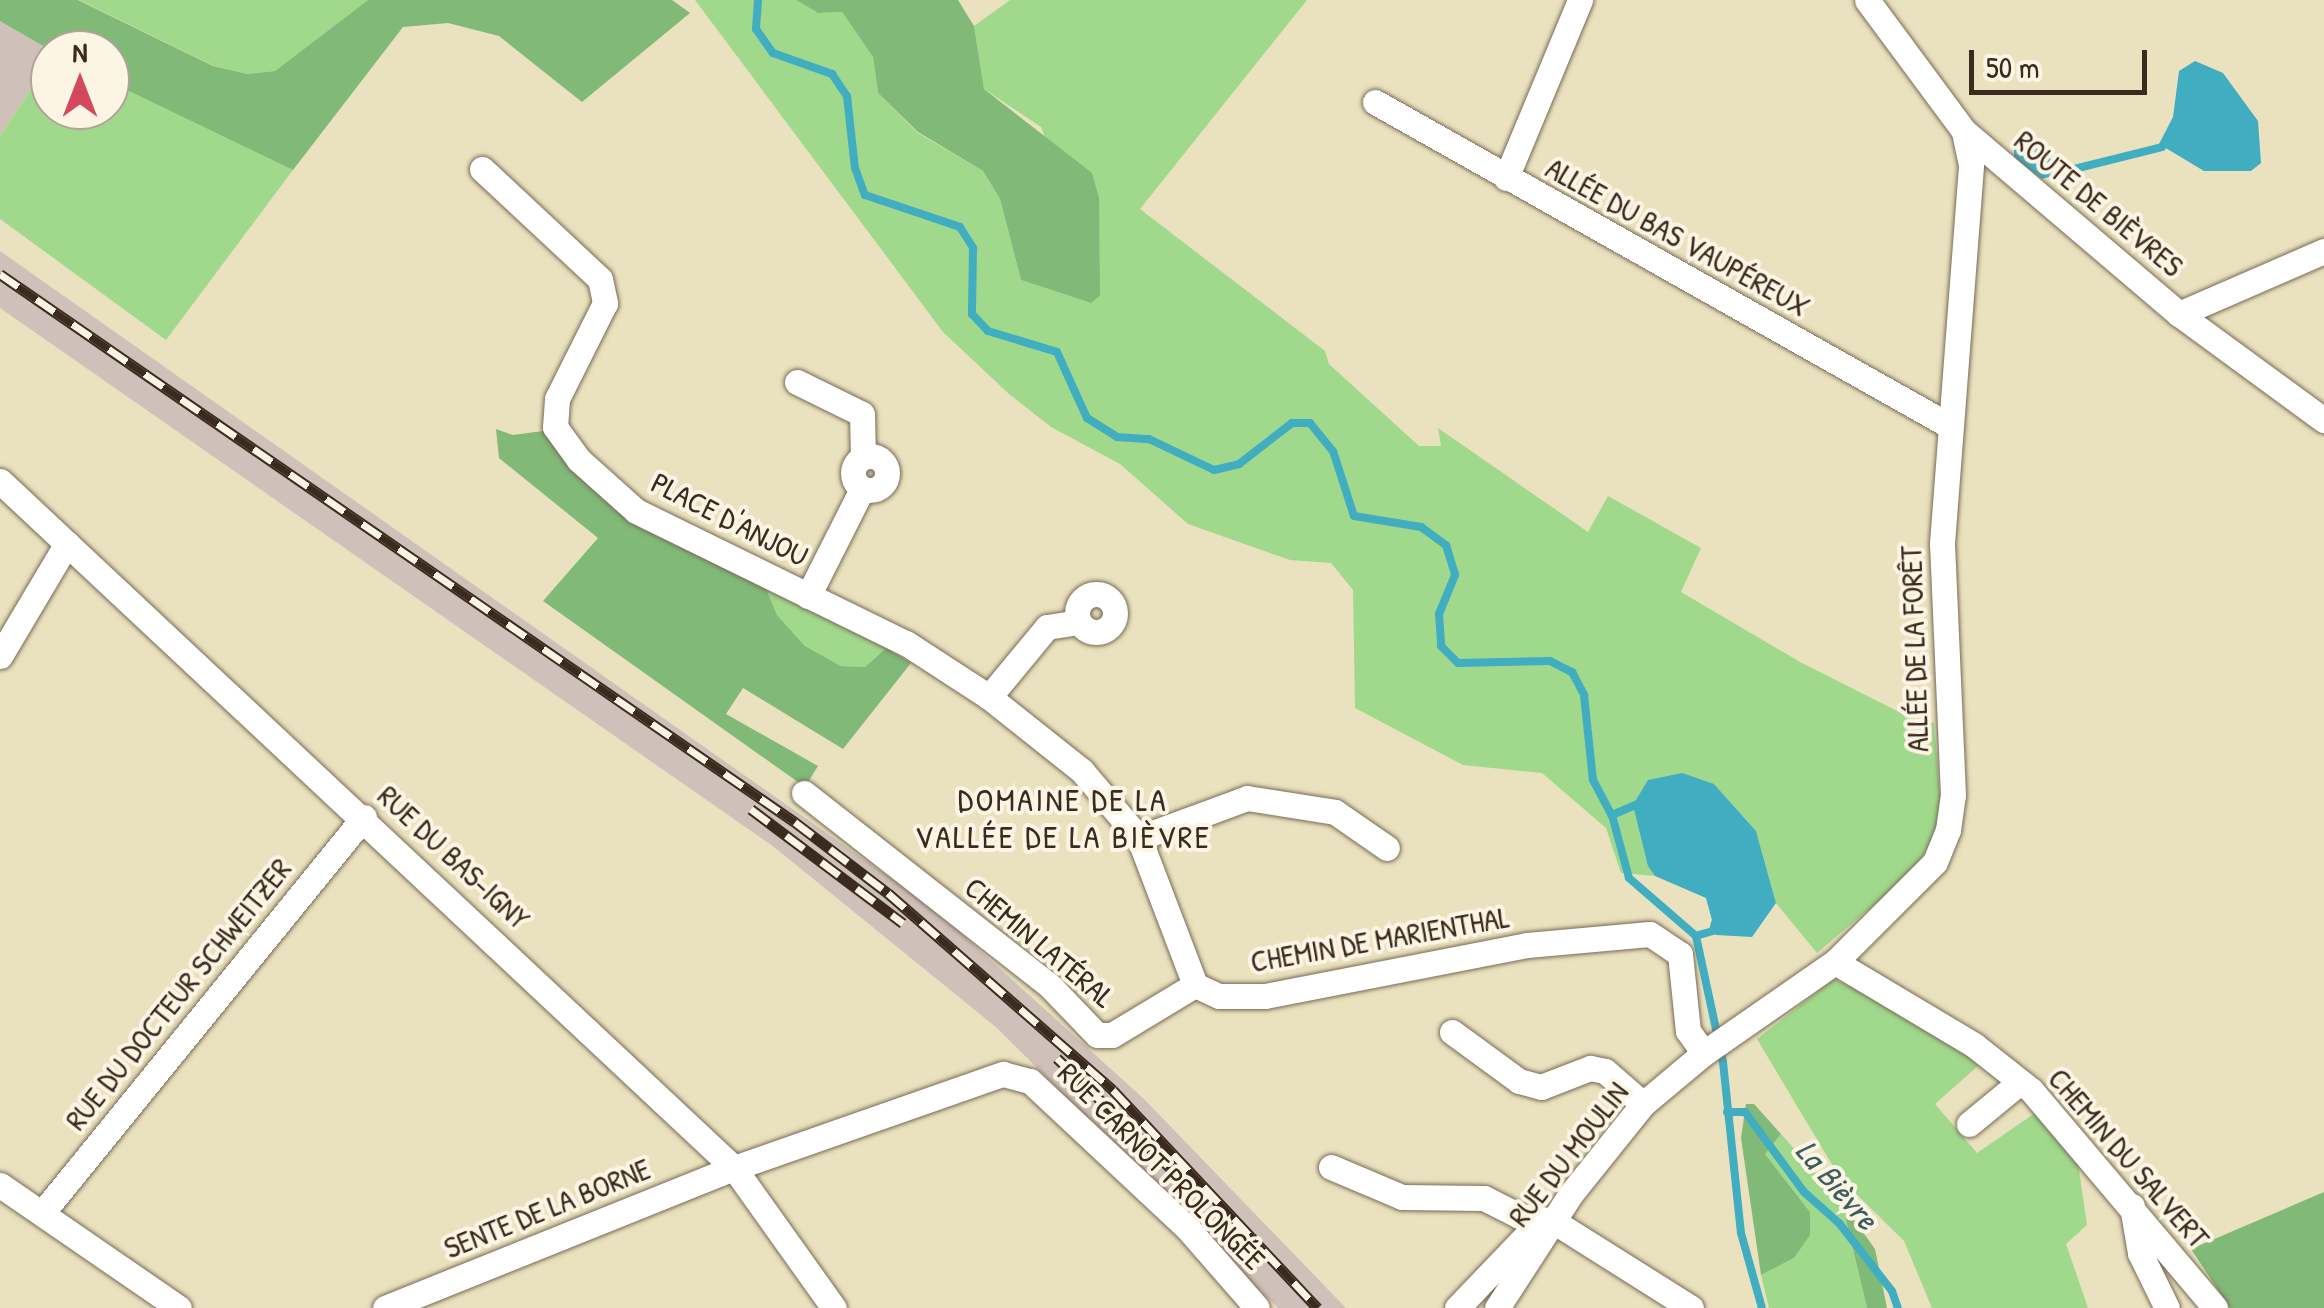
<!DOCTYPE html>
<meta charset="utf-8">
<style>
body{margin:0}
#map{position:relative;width:2324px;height:1308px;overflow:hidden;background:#eae2be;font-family:"Patrick Hand",sans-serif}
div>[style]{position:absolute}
.industrial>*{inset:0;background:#cfc1ba}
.green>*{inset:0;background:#a0d98c}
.forest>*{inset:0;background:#80b978}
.water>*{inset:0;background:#41adc0}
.stream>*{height:8px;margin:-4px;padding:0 4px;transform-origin:4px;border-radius:4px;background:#41adc0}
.roads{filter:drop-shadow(0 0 2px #786a56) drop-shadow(0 0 2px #786a56)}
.minor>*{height:25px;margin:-12.5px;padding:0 12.5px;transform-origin:12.5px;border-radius:12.5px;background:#fff}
.minor>.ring{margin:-12.5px;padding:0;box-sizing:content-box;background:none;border:25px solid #fff;border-radius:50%}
.rail>*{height:11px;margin-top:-5.5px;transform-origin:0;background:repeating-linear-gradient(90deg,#fcf5e5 0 22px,#3b2a1e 0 44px);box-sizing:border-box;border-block:2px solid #3b2a1e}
span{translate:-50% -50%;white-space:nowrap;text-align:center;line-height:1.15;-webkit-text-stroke:8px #fcf5e5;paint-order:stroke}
.street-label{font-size:30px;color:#3b2a1e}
.neighbourhood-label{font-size:32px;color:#3b2a1e;letter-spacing:2.5px}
.water-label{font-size:32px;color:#3d5e5f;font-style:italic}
.north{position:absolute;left:30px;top:30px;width:100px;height:100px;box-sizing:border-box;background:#fcf5e5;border:2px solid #afa495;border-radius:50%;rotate:0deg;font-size:28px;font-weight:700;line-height:40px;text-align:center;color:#3b2a1e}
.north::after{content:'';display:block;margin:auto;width:35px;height:45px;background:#d1495b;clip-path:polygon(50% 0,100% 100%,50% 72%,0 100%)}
.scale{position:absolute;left:1969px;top:50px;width:178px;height:45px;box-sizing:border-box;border:5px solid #3b2a1e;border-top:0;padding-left:12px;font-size:30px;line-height:35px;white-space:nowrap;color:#3b2a1e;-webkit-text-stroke:8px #fcf5e5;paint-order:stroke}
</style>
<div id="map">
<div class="industrial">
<div style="clip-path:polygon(0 21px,50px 50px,50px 60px,0 136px)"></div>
<div style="clip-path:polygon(0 251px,933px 908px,1144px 1099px,1346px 1308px,1278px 1308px,997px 1028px,774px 847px,0 308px)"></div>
</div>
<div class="green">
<div style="clip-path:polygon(79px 0,368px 0,275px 71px,248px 74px,214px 66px)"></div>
<div style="clip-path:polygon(695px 0,796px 0,818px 13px,842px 12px,873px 57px,878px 93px,918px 133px,983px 171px,1000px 199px,1021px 280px,1091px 303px,1100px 296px,1096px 274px,1041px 127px,984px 89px,974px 26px,1010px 0,1307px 0,1140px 209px,1325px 351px,1329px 364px,1419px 446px,1441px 446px,1438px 428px,1588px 532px,1608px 496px,1701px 548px,1681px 592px,1800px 662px,1911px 718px,1934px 723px,1942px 819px,1916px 869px,1817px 953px,1776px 903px,1756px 831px,1714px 784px,1633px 805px,1655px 876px,1621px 873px,1606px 828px,1542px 773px,1463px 765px,1355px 708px,1353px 590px,1331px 563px,1290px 560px,1188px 524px,1120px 464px,1051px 427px,1009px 394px,943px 332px)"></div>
<div style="clip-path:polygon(50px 60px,50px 110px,110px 110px,110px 82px,293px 170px,166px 340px,0 219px,0 136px)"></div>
<div style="clip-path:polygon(765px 586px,886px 648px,865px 667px,841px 666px,805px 646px,777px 615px)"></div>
<div style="clip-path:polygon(1834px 979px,1928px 1024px,1979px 1065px,1935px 1104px,1977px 1153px,2038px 1111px,2076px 1149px,2087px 1225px,2066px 1244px,2088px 1308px,1932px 1308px,1904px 1241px,1840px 1178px,1757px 1039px)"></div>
<div style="clip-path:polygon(1781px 1134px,1842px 1203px,1867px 1308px,1769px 1308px,1761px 1275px,1794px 1258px,1810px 1212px,1765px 1154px)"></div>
</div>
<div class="forest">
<div style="clip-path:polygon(0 0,78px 0,213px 66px,248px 74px,275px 71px,368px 0,672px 0,690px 13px,582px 102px,499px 36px,448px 23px,403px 27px,293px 170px,110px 82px,110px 50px,50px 50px,0 21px)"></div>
<div style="clip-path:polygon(796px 0,958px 0,974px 26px,984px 89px,1092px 173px,1099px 198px,1100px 296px,1091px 303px,1021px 280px,1000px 199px,983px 171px,918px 132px,878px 93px,873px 57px,842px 12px,818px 13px)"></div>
<div style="clip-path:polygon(496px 429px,513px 435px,543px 431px,583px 476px,765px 586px,777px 615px,805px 646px,841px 666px,865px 667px,886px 648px,911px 663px,843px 749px,743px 688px,726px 714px,818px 766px,805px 787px,543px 601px,598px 538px,499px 458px)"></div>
<div style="clip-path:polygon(1746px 1104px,1754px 1104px,1781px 1134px,1765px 1154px,1810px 1212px,1810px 1235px,1794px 1258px,1761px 1275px,1741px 1138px)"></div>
<div style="clip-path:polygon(2324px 1192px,2324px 1308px,2230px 1308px,2191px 1249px)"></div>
<div style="clip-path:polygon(1842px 1203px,1875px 1249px,1887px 1308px,1867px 1308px)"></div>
</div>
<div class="water">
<div style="clip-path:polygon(2195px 61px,2223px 73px,2258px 121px,2261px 163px,2251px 171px,2204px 171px,2159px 144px,2173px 117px,2179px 71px)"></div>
<div style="clip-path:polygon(2028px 135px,2060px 169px,2056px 175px,2042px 179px,2014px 157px,2014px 140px)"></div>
<div style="clip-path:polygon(1682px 773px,1714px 784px,1756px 831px,1776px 903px,1752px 937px,1716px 935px,1706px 898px,1655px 876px,1648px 866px,1633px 805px,1648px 780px)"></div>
</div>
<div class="stream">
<div style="left:758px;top:0;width:29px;rotate:94deg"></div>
<div style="left:756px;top:29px;width:29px;rotate:55deg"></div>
<div style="left:773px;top:53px;width:63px;rotate:19.6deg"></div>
<div style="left:832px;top:74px;width:27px;rotate:56deg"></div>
<div style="left:847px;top:96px;width:72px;rotate:83.7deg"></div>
<div style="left:855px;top:168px;width:29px;rotate:70deg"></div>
<div style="left:865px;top:195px;width:100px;rotate:18.6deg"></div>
<div style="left:960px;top:227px;width:25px;rotate:58deg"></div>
<div style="left:973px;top:248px;width:66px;rotate:90.9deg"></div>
<div style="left:972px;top:314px;width:23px;rotate:47deg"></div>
<div style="left:988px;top:331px;width:72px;rotate:16.9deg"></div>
<div style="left:1057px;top:352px;width:72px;rotate:65.6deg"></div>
<div style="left:1087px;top:418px;width:36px;rotate:32deg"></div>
<div style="left:1117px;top:437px;width:32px;rotate:4deg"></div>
<div style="left:1149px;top:439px;width:72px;rotate:25.5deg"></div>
<div style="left:1214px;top:470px;width:26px;rotate:-13deg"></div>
<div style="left:1239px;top:464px;width:67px;rotate:-37.7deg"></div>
<div style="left:1292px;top:423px;width:18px"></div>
<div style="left:1310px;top:423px;width:36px;rotate:51deg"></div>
<div style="left:1333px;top:451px;width:68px;rotate:72.1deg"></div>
<div style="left:1354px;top:516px;width:68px;rotate:9.3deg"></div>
<div style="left:1421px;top:527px;width:31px;rotate:36deg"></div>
<div style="left:1446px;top:545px;width:31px;rotate:73deg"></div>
<div style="left:1455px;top:575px;width:42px;rotate:112.3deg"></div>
<div style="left:1439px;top:614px;width:32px;rotate:86deg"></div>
<div style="left:1441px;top:646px;width:24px;rotate:45deg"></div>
<div style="left:1458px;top:663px;width:92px;rotate:-1.2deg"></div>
<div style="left:1550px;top:661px;width:25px;rotate:27deg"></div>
<div style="left:1572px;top:672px;width:26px;rotate:62deg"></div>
<div style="left:1584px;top:695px;width:85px;rotate:84deg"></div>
<div style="left:1593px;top:780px;width:40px;rotate:62deg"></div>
<div style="left:1612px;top:815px;width:65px;rotate:74.9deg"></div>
<div style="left:1629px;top:878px;width:89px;rotate:40.9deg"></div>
<div style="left:2058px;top:173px;width:107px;rotate:-14deg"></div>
<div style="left:1612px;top:815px;width:30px;rotate:-23deg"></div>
<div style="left:1715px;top:923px;width:8px;rotate:104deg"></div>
<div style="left:1713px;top:931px;width:18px;rotate:164deg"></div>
<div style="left:1696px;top:936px;width:129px;rotate:77.9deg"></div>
<div style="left:1723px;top:1062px;width:172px;rotate:84deg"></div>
<div style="left:1741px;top:1233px;width:78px;rotate:74.4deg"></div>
<div style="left:1727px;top:1112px;width:18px"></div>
<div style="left:1745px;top:1112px;width:99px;rotate:53.6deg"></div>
<div style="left:1804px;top:1192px;width:47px;rotate:41.5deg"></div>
<div style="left:1839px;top:1223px;width:86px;rotate:52.1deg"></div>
<div style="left:1892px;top:1291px;width:18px;rotate:71deg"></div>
</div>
<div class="roads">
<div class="minor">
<div style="left:1867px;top:0;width:163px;rotate:53.5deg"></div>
<div style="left:1964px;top:131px;width:282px;rotate:40.4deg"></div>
<div style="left:2179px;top:314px;width:180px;rotate:36.2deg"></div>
<div style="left:1375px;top:102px;width:660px;rotate:29.4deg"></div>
<div style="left:482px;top:169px;width:161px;rotate:43deg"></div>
<div style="left:600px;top:279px;width:25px;rotate:78deg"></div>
<div style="left:605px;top:303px;width:107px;rotate:116.6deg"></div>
<div style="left:557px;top:399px;width:28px;rotate:94deg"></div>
<div style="left:555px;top:427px;width:41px;rotate:54deg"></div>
<div style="left:579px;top:460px;width:76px;rotate:41.8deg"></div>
<div style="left:636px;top:511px;width:301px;rotate:26.1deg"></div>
<div style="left:906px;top:643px;width:99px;rotate:33deg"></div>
<div style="left:989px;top:697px;width:119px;rotate:38.5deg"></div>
<div style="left:1082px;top:771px;width:88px;rotate:49.6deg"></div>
<div style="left:1139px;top:838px;width:157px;rotate:69.1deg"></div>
<div style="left:1195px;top:985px;width:26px;rotate:25deg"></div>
<div style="left:1219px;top:996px;width:46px"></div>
<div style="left:1265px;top:996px;width:267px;rotate:-11deg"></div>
<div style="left:1527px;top:945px;width:123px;rotate:-5.1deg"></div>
<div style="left:1650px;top:934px;width:36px;rotate:34deg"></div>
<div style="left:1680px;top:954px;width:77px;rotate:84.1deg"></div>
<div style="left:1688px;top:1031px;width:27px;rotate:54deg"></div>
<div style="left:1506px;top:178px;width:193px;rotate:-67.4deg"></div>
<div style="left:2179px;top:314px;width:158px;rotate:-23.5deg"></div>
<div style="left:797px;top:382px;width:72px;rotate:26.2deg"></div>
<div style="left:862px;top:414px;width:43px;rotate:88.7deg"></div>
<div class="ring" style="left:853px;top:456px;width:9px;height:9px"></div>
<div style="left:0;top:481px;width:1005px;rotate:43.11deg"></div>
<div style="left:734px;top:1168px;width:172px;rotate:54.5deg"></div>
<div class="ring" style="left:1077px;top:594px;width:13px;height:13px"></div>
<div style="left:808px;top:596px;width:120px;rotate:-63.2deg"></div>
<div style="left:0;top:656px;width:131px;rotate:-59.3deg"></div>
<div style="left:989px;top:697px;width:91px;rotate:-50.4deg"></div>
<div style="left:1047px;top:627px;width:32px;rotate:-9deg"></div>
<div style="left:804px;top:793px;width:314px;rotate:38.1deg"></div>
<div style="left:1051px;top:987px;width:66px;rotate:46.2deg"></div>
<div style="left:1097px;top:1035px;width:15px"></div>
<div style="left:1112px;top:1035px;width:97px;rotate:-31.1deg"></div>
<div style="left:1139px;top:838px;width:115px;rotate:-20.3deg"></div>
<div style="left:1247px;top:798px;width:89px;rotate:9deg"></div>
<div style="left:1335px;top:812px;width:63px;rotate:34.7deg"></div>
<div style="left:1835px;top:962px;width:162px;rotate:30.8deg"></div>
<div style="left:1974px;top:1045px;width:73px;rotate:38.3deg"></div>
<div style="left:2031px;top:1090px;width:285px;rotate:49.8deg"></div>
<div style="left:1452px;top:1032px;width:83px;rotate:36.2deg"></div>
<div style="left:1519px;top:1081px;width:23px;rotate:15deg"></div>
<div style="left:1541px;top:1087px;width:53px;rotate:-21.2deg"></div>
<div style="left:1590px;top:1068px;width:15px;rotate:11deg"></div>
<div style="left:1605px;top:1071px;width:50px;rotate:41deg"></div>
<div style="left:1969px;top:1124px;width:66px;rotate:-39.5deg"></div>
<div style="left:1331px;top:1167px;width:77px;rotate:22.9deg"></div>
<div style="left:1402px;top:1197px;width:82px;rotate:0.7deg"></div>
<div style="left:1484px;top:1198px;width:39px;rotate:27deg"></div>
<div style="left:1519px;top:1216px;width:34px;rotate:8deg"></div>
<div style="left:1553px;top:1221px;width:163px;rotate:32.2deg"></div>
<div style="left:0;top:1185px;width:217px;rotate:34.5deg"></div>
<div style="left:2132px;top:1206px;width:48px;rotate:80.3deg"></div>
<div style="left:2140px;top:1253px;width:61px;rotate:63.9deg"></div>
<div style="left:43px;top:1212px;width:509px;rotate:-50.9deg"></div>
<div style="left:385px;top:1308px;width:376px;rotate:-21.9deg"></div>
<div style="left:734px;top:1168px;width:285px;rotate:-19.3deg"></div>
<div style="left:1003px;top:1074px;width:28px;rotate:15deg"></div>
<div style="left:1030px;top:1081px;width:218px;rotate:43.1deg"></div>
<div style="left:1189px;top:1230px;width:103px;rotate:48.9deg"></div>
<div style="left:1457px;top:1308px;width:122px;rotate:-46.3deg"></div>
<div style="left:1497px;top:1308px;width:135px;rotate:-57.1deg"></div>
<div style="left:1570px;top:1195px;width:117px;rotate:-51.3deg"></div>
<div style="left:1643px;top:1104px;width:80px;rotate:-39.9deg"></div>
<div style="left:1704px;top:1053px;width:160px;rotate:-34.8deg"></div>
<div style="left:1835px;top:962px;width:141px;rotate:-45deg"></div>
<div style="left:1935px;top:862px;width:35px;rotate:-68deg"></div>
<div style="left:1948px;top:830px;width:35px;rotate:-82deg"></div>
<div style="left:1953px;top:795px;width:252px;rotate:-92.5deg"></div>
<div style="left:1942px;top:543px;width:379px;rotate:-85.6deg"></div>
<div style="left:1971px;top:165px;width:35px;rotate:-102deg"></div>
</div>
</div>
<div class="rail">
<div style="left:0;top:274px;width:966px;rotate:34.58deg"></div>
<div style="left:795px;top:822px;width:117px;rotate:37.4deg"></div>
<div style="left:888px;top:893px;width:299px;rotate:41.2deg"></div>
<div style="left:1113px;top:1090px;width:299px;rotate:46.8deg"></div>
<div style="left:751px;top:809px;width:190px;rotate:36.9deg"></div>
<div style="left:1057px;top:1058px;width:185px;rotate:44.1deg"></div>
</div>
<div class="street-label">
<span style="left:2099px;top:203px;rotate:40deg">ROUTE DE BIÈVRES</span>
<span style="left:1678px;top:237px;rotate:29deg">ALLÉE DU BAS VAUPÉREUX</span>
<span style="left:730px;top:519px;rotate:27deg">PLACE D'ANJOU</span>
<span style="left:1914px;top:649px;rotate:-92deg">ALLÉE DE LA FORÊT</span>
<span style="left:454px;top:857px;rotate:43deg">RUE DU BAS-IGNY</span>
<span style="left:1380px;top:939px;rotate:-10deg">CHEMIN DE MARIENTHAL</span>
<span style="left:1040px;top:942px;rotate:40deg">CHEMIN LATÉRAL</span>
<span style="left:178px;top:994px;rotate:-51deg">RUE DU DOCTEUR SCHWEITZER</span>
<span style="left:1568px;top:1154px;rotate:-52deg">RUE DU MOULIN</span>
<span style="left:2129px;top:1158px;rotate:49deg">CHEMIN DU SALVERT</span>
<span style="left:1162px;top:1166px;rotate:45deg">RUE CARNOT PROLONGÉE</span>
<span style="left:547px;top:1208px;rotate:-22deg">SENTE DE LA BORNE</span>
</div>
<div class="neighbourhood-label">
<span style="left:1063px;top:819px">DOMAINE DE LA<br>VALLÉE DE LA BIÈVRE</span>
</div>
<div class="water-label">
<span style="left:1837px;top:1185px;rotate:49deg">La Bièvre</span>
</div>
<div class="north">N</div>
<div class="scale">50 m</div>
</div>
